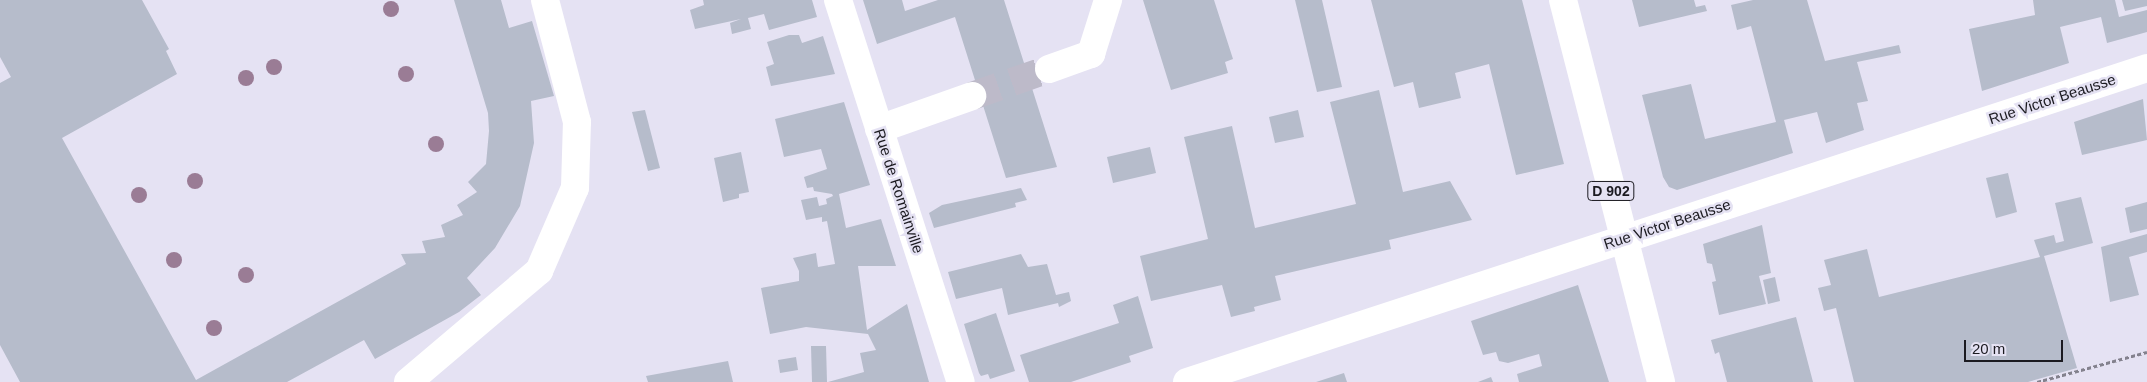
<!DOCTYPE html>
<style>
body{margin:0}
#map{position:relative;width:2147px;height:382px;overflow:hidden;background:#e5e2f3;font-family:Helvetica,sans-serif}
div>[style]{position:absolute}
.building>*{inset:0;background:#b6bccb}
.minor-tunnel>*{height:28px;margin-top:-14px;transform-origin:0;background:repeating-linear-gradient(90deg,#bdbac9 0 28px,transparent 0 42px)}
.path>*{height:3px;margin-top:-1.5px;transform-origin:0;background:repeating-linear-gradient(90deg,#83818d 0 4px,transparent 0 6.5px)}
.minor>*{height:28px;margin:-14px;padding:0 14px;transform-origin:14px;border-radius:14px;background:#fff}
.major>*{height:28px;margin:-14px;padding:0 14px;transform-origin:14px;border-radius:14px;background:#fff}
.trees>*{width:16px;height:16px;margin:-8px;border-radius:50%;background:#9a7c95}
span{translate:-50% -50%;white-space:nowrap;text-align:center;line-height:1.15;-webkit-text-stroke:5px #e5e2f3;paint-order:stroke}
.shield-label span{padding:1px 4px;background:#e5e2f3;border:1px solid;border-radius:4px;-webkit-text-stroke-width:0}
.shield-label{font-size:14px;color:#1b1a20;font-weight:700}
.street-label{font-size:15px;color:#1b1a20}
.scale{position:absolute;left:1964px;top:340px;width:99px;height:22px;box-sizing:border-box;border:2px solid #1b1a20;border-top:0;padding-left:6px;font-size:15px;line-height:18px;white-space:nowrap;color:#1b1a20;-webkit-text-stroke:4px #e5e2f3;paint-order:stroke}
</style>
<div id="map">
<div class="building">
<div style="clip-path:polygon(0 0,142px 0,169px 49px,166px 51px,177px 74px,62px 138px,196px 380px,406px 264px,401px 254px,426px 253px,422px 241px,445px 237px,441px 225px,463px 215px,457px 205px,477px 192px,468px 182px,486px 164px,489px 131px,488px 113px,454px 0,501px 0,509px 28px,532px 21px,554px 96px,531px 101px,534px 143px,520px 206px,495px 248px,467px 278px,481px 295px,459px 312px,375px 359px,364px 340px,287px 382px,20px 382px,0 345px,0 83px,11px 77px,0 57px)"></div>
<div style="clip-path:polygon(703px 0,812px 0,817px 17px,769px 30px,764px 14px,748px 18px,751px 29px,732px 34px,730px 23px,741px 19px,695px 29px,690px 10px,704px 5px)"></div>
<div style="clip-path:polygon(863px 0,902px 0,905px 11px,938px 0,1004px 0,1057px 167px,1006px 178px,955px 17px,877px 44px)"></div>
<div style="clip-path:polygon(1143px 0,1214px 0,1233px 59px,1225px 62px,1228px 73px,1171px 90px)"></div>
<div style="clip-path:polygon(1295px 0,1322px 0,1342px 87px,1317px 92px)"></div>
<div style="clip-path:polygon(1371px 0,1522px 0,1564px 164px,1516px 175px,1489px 64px,1455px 73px,1461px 98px,1419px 108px,1413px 82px,1394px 87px)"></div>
<div style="clip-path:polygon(1632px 0,1694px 0,1696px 7px,1705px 5px,1707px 11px,1639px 27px)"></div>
<div style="clip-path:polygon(1753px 0,1807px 0,1825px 61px,1899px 45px,1901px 53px,1857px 62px,1868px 101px,1857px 103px,1864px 130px,1826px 143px,1817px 112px,1784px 120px,1793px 153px,1677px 190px,1669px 187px,1663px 177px,1642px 95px,1691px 84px,1705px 139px,1776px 122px,1751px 26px,1737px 30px,1731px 5px)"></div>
<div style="clip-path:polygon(2033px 0,2115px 0,2119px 17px,2147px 10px,2147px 32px,2107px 43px,2101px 17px,2060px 27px,2069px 63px,1982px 91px,1969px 29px,2035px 15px)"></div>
<div style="clip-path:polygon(2122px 0,2147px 0,2147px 6px,2125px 11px)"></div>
<div style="clip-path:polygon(789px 35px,799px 35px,802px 43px,823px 36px,835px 74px,771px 86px,766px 67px,774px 64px,767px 42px)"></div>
<div style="clip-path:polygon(1379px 90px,1403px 192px,1450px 181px,1472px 220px,1389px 240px,1391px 249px,1275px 276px,1281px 300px,1254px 307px,1255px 311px,1231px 317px,1222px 285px,1151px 301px,1140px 256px,1208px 239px,1184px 137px,1232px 126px,1255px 228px,1356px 204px,1330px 102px)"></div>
<div style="clip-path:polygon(2143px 99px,2147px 140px,2082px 155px,2074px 122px)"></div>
<div style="clip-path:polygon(844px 102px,870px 185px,839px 194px,846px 228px,881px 219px,896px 266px,858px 266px,867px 330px,907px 304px,929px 382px,828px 382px,864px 372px,860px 353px,876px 350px,868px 334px,806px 327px,770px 334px,761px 288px,799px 281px,799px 271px,793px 258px,816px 253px,818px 267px,835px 264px,827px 221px,822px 222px,822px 217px,806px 220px,801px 200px,817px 197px,819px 206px,827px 204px,826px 199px,833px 196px,832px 194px,814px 191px,813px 187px,807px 188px,804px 177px,827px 169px,821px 149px,784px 157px,775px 119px)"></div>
<div style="clip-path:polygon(645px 110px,660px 168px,648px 171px,632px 112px)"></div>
<div style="clip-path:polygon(1298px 110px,1304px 137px,1275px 143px,1269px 117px)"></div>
<div style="clip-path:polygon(1150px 147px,1156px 173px,1113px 183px,1107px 157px)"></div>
<div style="clip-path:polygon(741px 152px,749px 192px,739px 194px,739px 198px,723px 202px,714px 158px)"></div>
<div style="clip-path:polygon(2008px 173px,2017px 212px,1996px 218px,1986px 178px)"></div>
<div style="clip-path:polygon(1021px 188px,1027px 200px,1015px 203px,1016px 207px,934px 228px,929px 213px,942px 205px)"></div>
<div style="clip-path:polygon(2081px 197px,2093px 243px,2044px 256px,2077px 368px,2028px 382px,1854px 382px,1836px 308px,1824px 311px,1818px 288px,1831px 285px,1824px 260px,1867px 249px,1879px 297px,2040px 257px,2034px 240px,2054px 235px,2056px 243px,2064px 241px,2055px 203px)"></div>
<div style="clip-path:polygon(2147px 202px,2147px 229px,2130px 233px,2125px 208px)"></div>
<div style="clip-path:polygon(1762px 225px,1771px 273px,1759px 276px,1766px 304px,1719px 315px,1712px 282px,1716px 281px,1712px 264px,1707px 263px,1703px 244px)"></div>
<div style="clip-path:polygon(2147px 234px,2147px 252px,2129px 257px,2139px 295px,2110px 302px,2101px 247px)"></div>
<div style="clip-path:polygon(1021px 254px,1028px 267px,1047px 264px,1056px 295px,1069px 292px,1071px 301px,1059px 307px,1058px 303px,1008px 315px,1002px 288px,956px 299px,948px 272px)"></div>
<div style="clip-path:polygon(1775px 277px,1780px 301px,1768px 304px,1763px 280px)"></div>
<div style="clip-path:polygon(1578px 285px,1609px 382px,1519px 382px,1517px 374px,1542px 366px,1539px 354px,1508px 363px,1499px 361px,1496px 352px,1483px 355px,1471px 321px)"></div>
<div style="clip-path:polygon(1138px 296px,1153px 348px,1129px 356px,1131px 362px,1071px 382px,1029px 382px,1020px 355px,1119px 323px,1113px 305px)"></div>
<div style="clip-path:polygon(996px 313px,1015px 371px,990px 379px,988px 374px,981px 376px,979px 373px,964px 324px)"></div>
<div style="clip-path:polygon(1796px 317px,1813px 382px,1727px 382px,1719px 352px,1715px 354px,1711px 340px)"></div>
<div style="clip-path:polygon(811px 346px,826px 346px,827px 382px,812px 382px)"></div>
<div style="clip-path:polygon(796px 357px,798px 370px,780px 373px,778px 360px)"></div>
<div style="clip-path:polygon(728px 361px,733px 382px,648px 382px,646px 376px)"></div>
<div style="clip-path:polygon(1344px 373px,1347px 382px,1316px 382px)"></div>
<div style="clip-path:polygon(1491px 377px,1493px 382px,1478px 382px)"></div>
</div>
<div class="minor-tunnel">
<div style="left:972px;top:96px;width:82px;rotate:-19.3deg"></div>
</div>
<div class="path">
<div style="left:2037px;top:382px;width:114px;rotate:-15.3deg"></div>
</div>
<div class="minor">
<div style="left:838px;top:0;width:401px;rotate:72.2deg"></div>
<div style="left:1049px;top:69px;width:45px;rotate:-19.7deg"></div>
<div style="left:1091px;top:54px;width:57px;rotate:-72.5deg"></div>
<div style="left:879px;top:129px;width:99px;rotate:-19.5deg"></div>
<div style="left:408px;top:382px;width:172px;rotate:-40.3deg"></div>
<div style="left:539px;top:271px;width:90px;rotate:-66.6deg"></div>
<div style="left:575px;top:188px;width:66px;rotate:-88.3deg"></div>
<div style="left:577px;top:122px;width:126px;rotate:-104.7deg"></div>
<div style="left:1187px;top:382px;width:1010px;rotate:-18.11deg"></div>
</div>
<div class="major">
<div style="left:1563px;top:0;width:394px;rotate:75.6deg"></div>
</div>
<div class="trees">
<div style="left:391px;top:9px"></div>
<div style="left:274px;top:67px"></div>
<div style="left:406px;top:74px"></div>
<div style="left:246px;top:78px"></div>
<div style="left:436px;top:144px"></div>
<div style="left:195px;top:181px"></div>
<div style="left:139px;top:195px"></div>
<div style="left:174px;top:260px"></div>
<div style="left:246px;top:275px"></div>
<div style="left:214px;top:328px"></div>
</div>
<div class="shield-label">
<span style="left:1611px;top:191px">D 902</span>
</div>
<div class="street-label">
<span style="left:2052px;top:99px;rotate:-18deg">Rue Victor Beausse</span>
<span style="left:899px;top:191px;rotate:72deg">Rue de Romainville</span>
<span style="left:1667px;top:224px;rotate:-18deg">Rue Victor Beausse</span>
</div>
<div class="scale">20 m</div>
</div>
